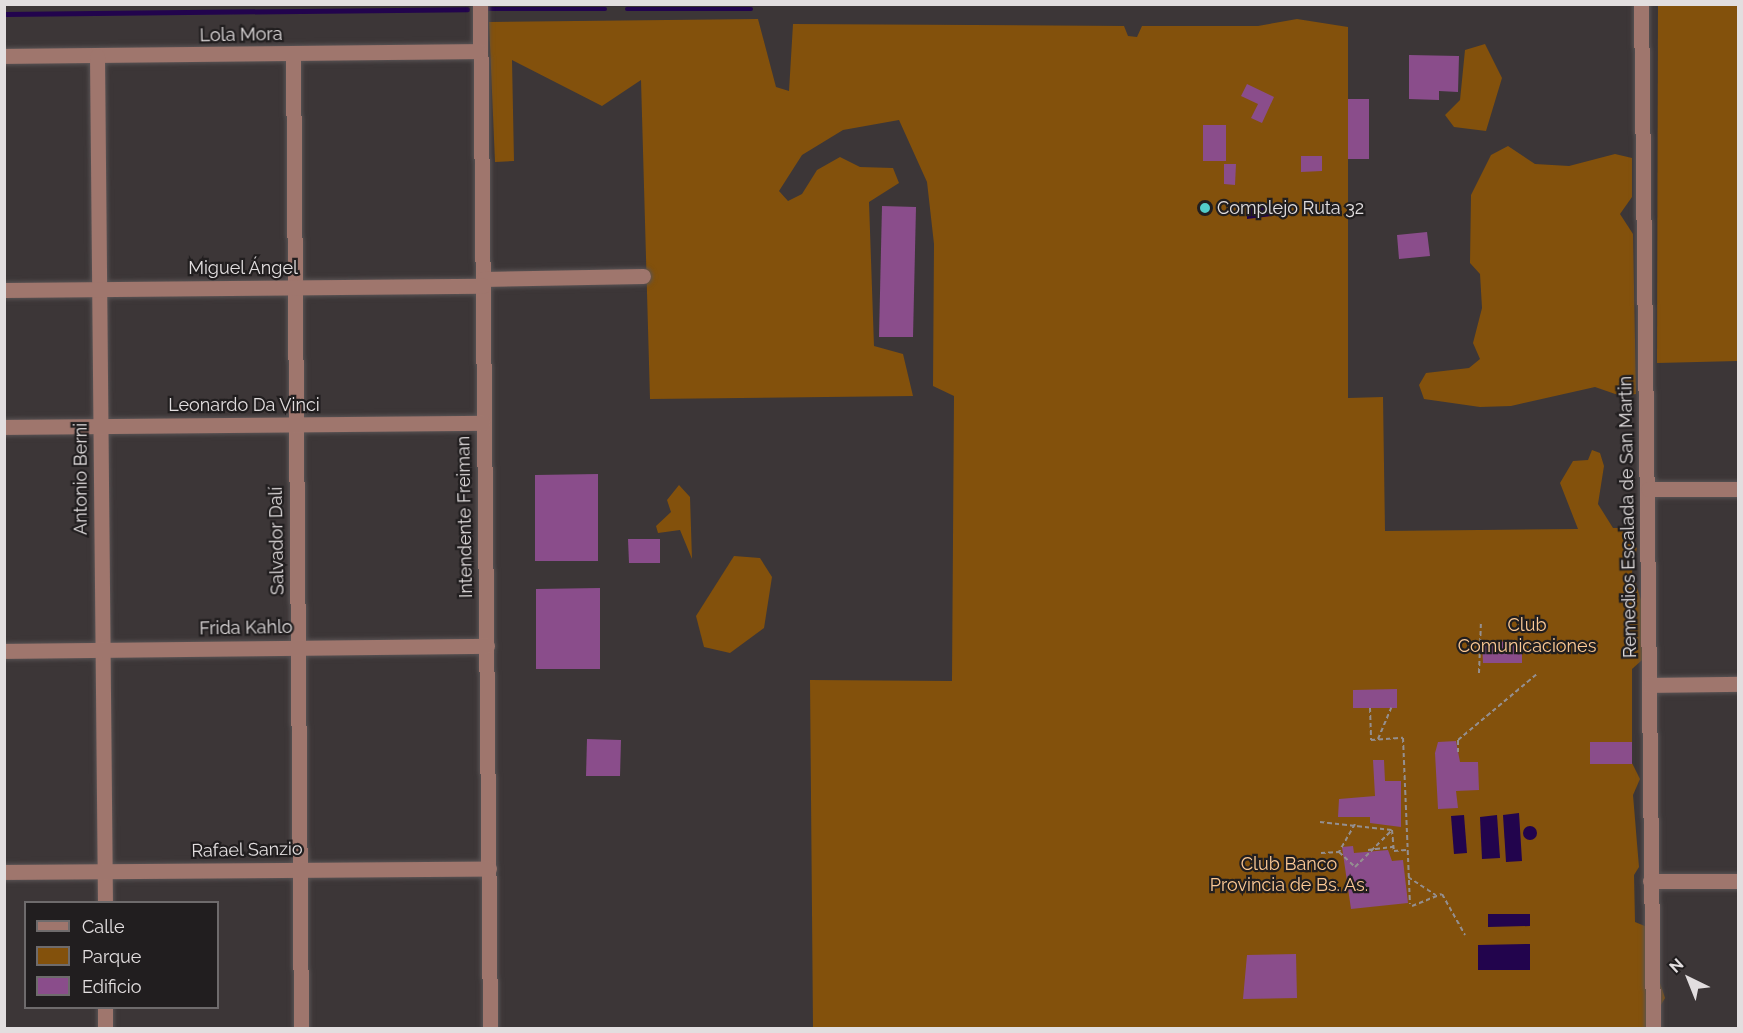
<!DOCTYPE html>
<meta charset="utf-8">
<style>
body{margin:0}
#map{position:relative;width:1743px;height:1033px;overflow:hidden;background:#3c3637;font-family:Raleway,sans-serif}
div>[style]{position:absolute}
.green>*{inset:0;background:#83510c}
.water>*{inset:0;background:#22044d}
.round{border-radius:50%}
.stream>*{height:4.5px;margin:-2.25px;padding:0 2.25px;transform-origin:2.25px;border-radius:2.25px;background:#22044d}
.building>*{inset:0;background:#8a4d8b}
.path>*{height:2px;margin-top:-1px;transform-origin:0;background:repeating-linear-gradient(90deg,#948f90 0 4.5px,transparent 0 7.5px)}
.roads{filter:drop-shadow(0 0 2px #5a5455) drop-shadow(0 0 2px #5a5455)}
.minor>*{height:15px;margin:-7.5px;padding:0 7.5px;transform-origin:7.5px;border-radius:7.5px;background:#9f766d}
.dots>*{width:16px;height:16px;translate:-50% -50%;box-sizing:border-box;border:3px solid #211e1f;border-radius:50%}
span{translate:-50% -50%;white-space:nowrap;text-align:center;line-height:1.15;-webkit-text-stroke:4.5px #211e1f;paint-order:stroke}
.street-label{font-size:18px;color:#e2dedf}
.poi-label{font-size:18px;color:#e2dedf}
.left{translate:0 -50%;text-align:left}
.park-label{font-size:18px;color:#fcc995}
.frame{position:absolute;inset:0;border:6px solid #e2dedf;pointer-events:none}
.legend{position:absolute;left:24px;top:901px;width:195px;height:108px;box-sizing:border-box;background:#211e1f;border:2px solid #6e6b6c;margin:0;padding:8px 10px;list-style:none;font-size:18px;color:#e2dedf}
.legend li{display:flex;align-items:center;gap:12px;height:30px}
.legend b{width:30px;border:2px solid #6e6b6c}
.north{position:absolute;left:1659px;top:949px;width:60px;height:60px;-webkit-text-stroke:4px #211e1f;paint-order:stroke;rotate:317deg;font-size:16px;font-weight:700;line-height:24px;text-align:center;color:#e2dedf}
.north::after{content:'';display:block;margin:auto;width:21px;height:27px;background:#e2dedf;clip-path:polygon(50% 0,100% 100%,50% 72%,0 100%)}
</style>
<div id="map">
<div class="green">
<div style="clip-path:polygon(1658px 5px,1738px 5px,1738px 361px,1657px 363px)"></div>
<div style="clip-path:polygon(758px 19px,776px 87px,789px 91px,793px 24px,1124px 26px,1128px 36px,1137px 37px,1142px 26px,1258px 26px,1297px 19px,1348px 27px,1348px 398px,1383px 397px,1385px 531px,1578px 529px,1560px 483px,1573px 461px,1588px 460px,1592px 450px,1600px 453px,1604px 466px,1598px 504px,1613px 528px,1629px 528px,1630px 542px,1637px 548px,1632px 572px,1645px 612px,1650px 653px,1632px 669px,1632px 763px,1640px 779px,1633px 795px,1639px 867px,1634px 875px,1635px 922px,1657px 931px,1656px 971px,1665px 998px,1658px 1010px,1659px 1028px,813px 1028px,810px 680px,952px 681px,954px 396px,933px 386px,934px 244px,927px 182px,899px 120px,843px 130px,802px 155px,779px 191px,788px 201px,802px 194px,817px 170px,840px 157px,860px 167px,893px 168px,899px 183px,869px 202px,874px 346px,903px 354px,913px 396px,650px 399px,641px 80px,602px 106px,512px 60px,514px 161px,495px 162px,489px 22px)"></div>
<div style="clip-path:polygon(1485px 44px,1502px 78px,1486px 131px,1454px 127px,1445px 115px,1460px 100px,1465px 50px)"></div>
<div style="clip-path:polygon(1508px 146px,1535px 164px,1569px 166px,1615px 154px,1632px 158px,1632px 197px,1620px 214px,1633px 234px,1636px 394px,1621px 396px,1595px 387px,1511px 406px,1480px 407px,1424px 399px,1419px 385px,1426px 373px,1469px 368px,1480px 359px,1473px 343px,1482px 308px,1480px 274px,1470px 263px,1471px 195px,1491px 155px)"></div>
<div style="clip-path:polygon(679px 485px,690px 497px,692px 559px,680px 530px,658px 533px,656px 526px,671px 512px,667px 500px)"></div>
<div style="clip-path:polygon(734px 556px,760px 558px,772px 577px,764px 628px,730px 653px,704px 647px,696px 616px)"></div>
</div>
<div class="water">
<div style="clip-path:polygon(1247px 205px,1273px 205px,1273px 216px,1247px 219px)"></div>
<div style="clip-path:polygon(1519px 813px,1522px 861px,1506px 862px,1503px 815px)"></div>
<div style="clip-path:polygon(1464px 815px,1467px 853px,1454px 854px,1451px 816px)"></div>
<div style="clip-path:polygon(1497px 815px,1500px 858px,1482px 859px,1480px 817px)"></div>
<div class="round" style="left:1523px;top:826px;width:14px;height:14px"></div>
<div style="clip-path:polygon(1488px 914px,1530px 914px,1530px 926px,1488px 927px)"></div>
<div style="clip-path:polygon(1530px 944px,1530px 970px,1478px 970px,1478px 945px)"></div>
</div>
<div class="stream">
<div style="left:489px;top:9px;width:116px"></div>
<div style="left:627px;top:9px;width:124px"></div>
<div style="left:4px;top:14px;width:463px;rotate:-0.6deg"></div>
</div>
<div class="building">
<div style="clip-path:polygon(1409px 55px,1459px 56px,1458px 92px,1439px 91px,1439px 100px,1409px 99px)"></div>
<div style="clip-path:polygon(1247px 84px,1274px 97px,1262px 123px,1251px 118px,1258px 104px,1241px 96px)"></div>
<div style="clip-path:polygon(1348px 99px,1369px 99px,1369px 159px,1348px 159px)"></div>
<div style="clip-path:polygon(1203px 125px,1226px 125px,1226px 161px,1203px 161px)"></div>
<div style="clip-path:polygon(1301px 156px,1322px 156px,1322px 171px,1301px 172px)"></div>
<div style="clip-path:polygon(1224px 164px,1236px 164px,1235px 185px,1224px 184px)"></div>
<div style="clip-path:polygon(882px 206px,916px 207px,913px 337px,879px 337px)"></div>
<div style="clip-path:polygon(1427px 232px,1430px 256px,1399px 259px,1397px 235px)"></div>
<div style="clip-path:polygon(598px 474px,598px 561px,535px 561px,535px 475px)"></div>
<div style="clip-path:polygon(628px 539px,660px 539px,660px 563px,629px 563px)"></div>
<div style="clip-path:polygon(600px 588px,600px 669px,536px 669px,536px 589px)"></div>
<div style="clip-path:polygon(1522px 641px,1522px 663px,1483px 663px,1482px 642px)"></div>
<div style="clip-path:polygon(1397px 689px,1397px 708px,1353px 708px,1353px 690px)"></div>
<div style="clip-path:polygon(587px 739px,621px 740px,620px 776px,586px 776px)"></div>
<div style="clip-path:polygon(1456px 741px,1460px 762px,1478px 762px,1479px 790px,1456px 791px,1458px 808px,1438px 809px,1435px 753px,1438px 742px)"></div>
<div style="clip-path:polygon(1590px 742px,1632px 742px,1632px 764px,1590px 764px)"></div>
<div style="clip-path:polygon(1373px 760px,1384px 760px,1385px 781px,1401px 781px,1401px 827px,1370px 823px,1370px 817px,1338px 817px,1339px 799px,1375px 796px)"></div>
<div style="clip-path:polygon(1353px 846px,1354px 853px,1388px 850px,1392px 861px,1403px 860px,1408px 903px,1351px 909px,1342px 847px)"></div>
<div style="clip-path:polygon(1296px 954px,1297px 998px,1243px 999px,1247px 955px)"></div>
</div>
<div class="path">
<div style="left:1479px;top:673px;width:51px;rotate:-87.8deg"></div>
<div style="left:1370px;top:708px;width:32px;rotate:88deg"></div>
<div style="left:1371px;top:740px;width:32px;rotate:-4deg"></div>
<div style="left:1403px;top:738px;width:166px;rotate:87.6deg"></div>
<div style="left:1378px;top:739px;width:34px;rotate:-67deg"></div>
<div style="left:1458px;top:752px;width:12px;rotate:-90deg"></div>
<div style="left:1458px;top:740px;width:104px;rotate:-39.9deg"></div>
<div style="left:1320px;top:822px;width:72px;rotate:6.3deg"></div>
<div style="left:1392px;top:830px;width:21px;rotate:85deg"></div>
<div style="left:1394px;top:851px;width:12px;rotate:-5deg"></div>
<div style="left:1355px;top:824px;width:32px;rotate:120deg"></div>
<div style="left:1339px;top:852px;width:22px;rotate:43deg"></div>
<div style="left:1355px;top:867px;width:52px;rotate:-45deg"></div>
<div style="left:1368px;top:850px;width:26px;rotate:-7deg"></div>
<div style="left:1321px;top:853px;width:18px;rotate:-3deg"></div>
<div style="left:1408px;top:877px;width:33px;rotate:33deg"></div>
<div style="left:1412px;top:906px;width:32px;rotate:-22deg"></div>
<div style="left:1442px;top:894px;width:47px;rotate:60.7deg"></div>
</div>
<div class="roads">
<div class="minor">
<div style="left:480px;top:4px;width:1024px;rotate:89.44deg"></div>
<div style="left:1641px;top:4px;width:1024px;rotate:89.33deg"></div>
<div style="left:293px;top:54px;width:974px;rotate:89.53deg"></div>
<div style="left:4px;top:56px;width:474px;rotate:-0.6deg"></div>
<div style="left:97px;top:56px;width:846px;rotate:89.46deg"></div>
<div style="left:483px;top:279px;width:160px;rotate:-1.1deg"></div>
<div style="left:4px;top:290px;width:479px;rotate:-0.5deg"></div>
<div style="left:4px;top:427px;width:479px;rotate:-0.5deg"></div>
<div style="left:1648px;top:489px;width:90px"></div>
<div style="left:4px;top:651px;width:483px;rotate:-0.6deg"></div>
<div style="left:1650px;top:685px;width:88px;rotate:-0.7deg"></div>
<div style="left:4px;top:872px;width:485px;rotate:-0.4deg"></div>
<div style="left:1650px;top:881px;width:88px"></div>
<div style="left:105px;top:1008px;width:20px;rotate:90deg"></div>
</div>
</div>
<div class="dots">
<div style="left:1205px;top:208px;background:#53cdca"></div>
</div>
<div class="street-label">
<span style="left:241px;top:35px;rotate:-1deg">Lola Mora</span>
<span style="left:243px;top:268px">Miguel Ángel</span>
<span style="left:244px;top:405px">Leonardo Da Vinci</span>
<span style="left:81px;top:479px;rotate:-90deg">Antonio Berni</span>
<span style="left:465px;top:517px;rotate:-91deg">Intendente Freiman</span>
<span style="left:1628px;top:517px;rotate:-91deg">Remedios Escalada de San Martin</span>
<span style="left:277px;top:541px;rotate:-91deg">Salvador Dalí</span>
<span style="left:246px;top:628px;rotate:-1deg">Frida Kahlo</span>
<span style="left:247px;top:850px;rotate:-1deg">Rafael Sanzio</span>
</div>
<div class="poi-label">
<span class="left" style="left:1217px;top:208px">Complejo Ruta 32</span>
</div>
<div class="park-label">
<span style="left:1527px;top:636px">Club<br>Comunicaciones</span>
<span style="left:1289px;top:875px">Club Banco<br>Provincia de Bs. As.</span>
</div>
<div class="frame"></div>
<ul class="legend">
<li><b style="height:8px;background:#9f766d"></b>Calle</li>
<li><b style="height:16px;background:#83510c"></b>Parque</li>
<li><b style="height:16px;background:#8a4d8b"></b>Edificio</li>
</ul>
<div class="north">N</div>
</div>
